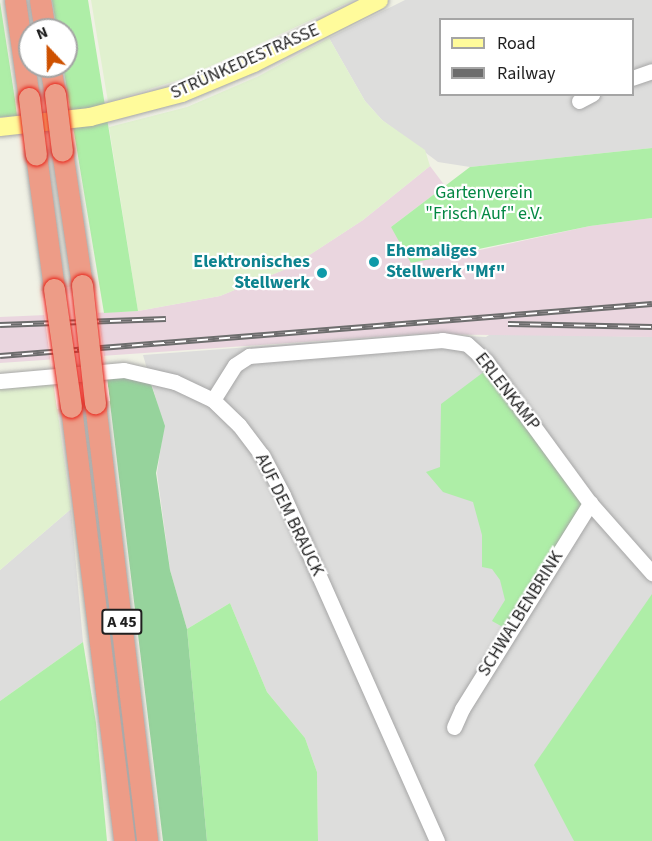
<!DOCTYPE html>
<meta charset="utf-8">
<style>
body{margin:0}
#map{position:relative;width:652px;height:841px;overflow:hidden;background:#f0f1e5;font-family:"Source Sans 3",sans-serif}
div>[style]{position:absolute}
.residential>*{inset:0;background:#dddddc}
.industrial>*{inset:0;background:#ead6df}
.farmland>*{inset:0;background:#e1f1cf}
.grass>*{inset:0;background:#aeeea7}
.forest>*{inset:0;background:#96d39c}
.pier>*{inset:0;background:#fff}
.roads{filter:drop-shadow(0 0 2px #a6a6a6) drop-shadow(0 0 2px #a6a6a6)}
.minor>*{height:15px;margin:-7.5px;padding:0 7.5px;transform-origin:7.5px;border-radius:7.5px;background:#fff}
.major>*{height:18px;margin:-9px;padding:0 9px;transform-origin:9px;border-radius:9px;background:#fffb9b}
.highway>*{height:21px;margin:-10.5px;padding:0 10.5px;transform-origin:10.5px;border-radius:10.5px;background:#ed9c87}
.rail>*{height:6px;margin-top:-3px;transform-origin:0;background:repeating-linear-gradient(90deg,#fff 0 11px,#6d6d6d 0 22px);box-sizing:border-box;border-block:2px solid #6d6d6d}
.bridges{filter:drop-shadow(0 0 2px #e82218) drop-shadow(0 0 2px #e82218)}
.highway-bridge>*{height:21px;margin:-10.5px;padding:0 10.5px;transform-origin:10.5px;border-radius:10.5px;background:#ed9c87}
.dots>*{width:16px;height:16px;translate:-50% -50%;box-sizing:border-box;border:3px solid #fff;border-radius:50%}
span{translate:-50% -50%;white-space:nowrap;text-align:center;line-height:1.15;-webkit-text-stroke:4.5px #fff;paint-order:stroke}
.shield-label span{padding:2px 4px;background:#fff;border:2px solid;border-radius:4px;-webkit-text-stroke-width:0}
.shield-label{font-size:16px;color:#1f1f1f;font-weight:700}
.street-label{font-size:18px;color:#1f1f1f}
.park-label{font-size:18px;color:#038742}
.culture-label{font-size:18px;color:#0d838f;font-weight:700}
.left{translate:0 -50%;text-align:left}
.right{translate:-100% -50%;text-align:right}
.legend{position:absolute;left:439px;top:18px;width:195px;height:78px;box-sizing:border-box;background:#fff;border:2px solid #a5a5a5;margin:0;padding:8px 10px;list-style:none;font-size:18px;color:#1f1f1f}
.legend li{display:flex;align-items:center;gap:12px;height:30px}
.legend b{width:30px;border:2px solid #a5a5a5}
.north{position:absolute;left:18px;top:18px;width:60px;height:60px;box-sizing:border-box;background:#fff;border:2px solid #a5a5a5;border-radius:50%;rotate:338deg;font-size:16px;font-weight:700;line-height:24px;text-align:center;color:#1f1f1f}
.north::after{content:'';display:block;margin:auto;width:21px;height:27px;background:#ce5100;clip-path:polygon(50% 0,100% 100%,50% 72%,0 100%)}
</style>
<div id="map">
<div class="residential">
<div style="clip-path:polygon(evenodd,405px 0,652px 0,652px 148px,470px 167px,438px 162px,382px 120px,365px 101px,329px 38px,405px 0,440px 20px,632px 20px,632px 94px,440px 94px,440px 20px)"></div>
<div style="clip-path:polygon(492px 333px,652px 337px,652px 841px,318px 841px,317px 772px,305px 738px,267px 692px,230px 603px,187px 629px,170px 570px,157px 473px,164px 426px,143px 355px,419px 334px,486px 337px)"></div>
<div style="clip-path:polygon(71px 509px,83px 642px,0 701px,0 570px)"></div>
</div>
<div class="industrial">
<div style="clip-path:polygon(430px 166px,445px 186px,391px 227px,480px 250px,590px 226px,652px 218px,652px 337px,419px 334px,0 363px,0 317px,138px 311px,220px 296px,291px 267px,363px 220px)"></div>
</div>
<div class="farmland">
<div style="clip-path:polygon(91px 0,354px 0,185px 78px,108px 102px)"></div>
<div style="clip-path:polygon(329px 38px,365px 101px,382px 120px,425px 150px,430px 166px,363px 220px,291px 267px,220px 296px,138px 311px,109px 127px,187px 107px,259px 76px)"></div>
<div style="clip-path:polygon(23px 385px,54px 385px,71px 509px,0 570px,0 389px)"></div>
</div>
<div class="grass">
<div style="clip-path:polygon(52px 0,88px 0,138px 311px,104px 313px,63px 66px,66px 66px,66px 30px,57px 30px)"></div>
<div style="clip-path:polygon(0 2px,15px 100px,17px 116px,0 117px)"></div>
<div style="clip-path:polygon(652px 148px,652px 218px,590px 226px,411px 263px,391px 227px,470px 167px)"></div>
<div style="clip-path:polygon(489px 368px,589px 504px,510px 631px,492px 621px,505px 600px,500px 580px,492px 569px,482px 567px,482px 535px,473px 502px,443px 492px,426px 472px,440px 467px,441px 404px)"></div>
<div style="clip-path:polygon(652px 594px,652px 841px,574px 841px,534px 765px)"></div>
<div style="clip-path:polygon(230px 603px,267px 692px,305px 738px,317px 772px,318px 841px,207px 841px,187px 629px)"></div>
<div style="clip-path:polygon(83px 642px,96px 723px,107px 841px,0 841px,0 701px)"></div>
</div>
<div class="forest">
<div style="clip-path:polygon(106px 370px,148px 375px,165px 426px,156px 473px,170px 570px,187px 629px,207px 841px,163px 841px)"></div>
</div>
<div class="pier">
<div style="clip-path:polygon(94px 283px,110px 401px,57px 409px,41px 291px)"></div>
</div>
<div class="roads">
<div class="minor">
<div style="left:632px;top:78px;width:21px;rotate:-19deg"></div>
<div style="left:579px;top:101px;width:15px;rotate:-28deg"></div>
<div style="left:0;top:381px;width:124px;rotate:-5.1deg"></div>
<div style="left:124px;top:370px;width:52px;rotate:13.2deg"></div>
<div style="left:175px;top:382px;width:42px;rotate:25.3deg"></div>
<div style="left:213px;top:400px;width:36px;rotate:44deg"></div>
<div style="left:239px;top:425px;width:38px;rotate:53deg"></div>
<div style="left:262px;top:455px;width:45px;rotate:62.3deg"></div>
<div style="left:283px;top:495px;width:379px;rotate:66deg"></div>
<div style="left:213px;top:400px;width:41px;rotate:-57.8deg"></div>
<div style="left:235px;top:365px;width:17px;rotate:-33deg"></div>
<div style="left:249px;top:356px;width:194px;rotate:-4.7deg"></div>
<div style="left:442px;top:340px;width:25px;rotate:9deg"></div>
<div style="left:467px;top:344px;width:25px;rotate:42deg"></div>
<div style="left:486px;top:361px;width:176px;rotate:53.8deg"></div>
<div style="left:590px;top:503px;width:94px;rotate:48.5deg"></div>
<div style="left:454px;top:727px;width:20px;rotate:-66deg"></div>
<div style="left:462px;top:709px;width:243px;rotate:-58.1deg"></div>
</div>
<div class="major">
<div style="left:0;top:127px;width:91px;rotate:-6.3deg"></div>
<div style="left:90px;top:117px;width:95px;rotate:-14.6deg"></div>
<div style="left:182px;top:93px;width:78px;rotate:-22.6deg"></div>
<div style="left:254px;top:63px;width:140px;rotate:-26.7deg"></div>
</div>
<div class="highway">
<div style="left:15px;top:0;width:99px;rotate:81.9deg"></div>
<div style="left:40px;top:0;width:30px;rotate:81deg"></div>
<div style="left:50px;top:66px;width:28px;rotate:80deg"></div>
<div style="left:62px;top:151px;width:135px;rotate:81.5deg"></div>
<div style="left:36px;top:155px;width:135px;rotate:82.3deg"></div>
<div style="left:95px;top:403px;width:441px;rotate:83.2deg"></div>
<div style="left:71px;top:407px;width:437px;rotate:83deg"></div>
</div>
</div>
<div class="rail">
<div style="left:508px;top:324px;width:144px;rotate:1.2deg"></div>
<div style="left:0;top:325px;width:166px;rotate:-2.1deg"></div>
<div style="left:0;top:356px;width:654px;rotate:-4.56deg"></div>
</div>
<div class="bridges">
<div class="highway-bridge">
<div style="left:55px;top:94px;width:57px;rotate:83deg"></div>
<div style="left:29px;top:98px;width:57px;rotate:83deg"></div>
<div style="left:82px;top:285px;width:119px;rotate:83.7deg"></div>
<div style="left:54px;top:289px;width:119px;rotate:81.8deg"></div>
</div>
</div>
<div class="dots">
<div style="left:374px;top:262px;background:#0f9aa8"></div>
<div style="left:322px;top:273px;background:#0f9aa8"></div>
</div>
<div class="shield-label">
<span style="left:122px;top:622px">A 45</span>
</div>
<div class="street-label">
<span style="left:245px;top:62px;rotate:-24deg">STRÜNKEDESTRASSE</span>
<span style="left:507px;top:392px;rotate:52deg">ERLENKAMP</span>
<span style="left:289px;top:515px;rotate:64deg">AUF DEM BRAUCK</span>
<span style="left:521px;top:614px;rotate:-58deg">SCHWALBENBRINK</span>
</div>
<div class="park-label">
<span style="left:484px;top:204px">Gartenverein<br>"Frisch Auf" e.V.</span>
</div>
<div class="culture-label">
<span class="left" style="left:386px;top:262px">Ehemaliges<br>Stellwerk "Mf"</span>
<span class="right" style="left:310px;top:273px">Elektronisches<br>Stellwerk</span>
</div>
<ul class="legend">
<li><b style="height:8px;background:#fffb9b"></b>Road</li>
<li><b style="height:8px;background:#6d6d6d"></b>Railway</li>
</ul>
<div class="north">N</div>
</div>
